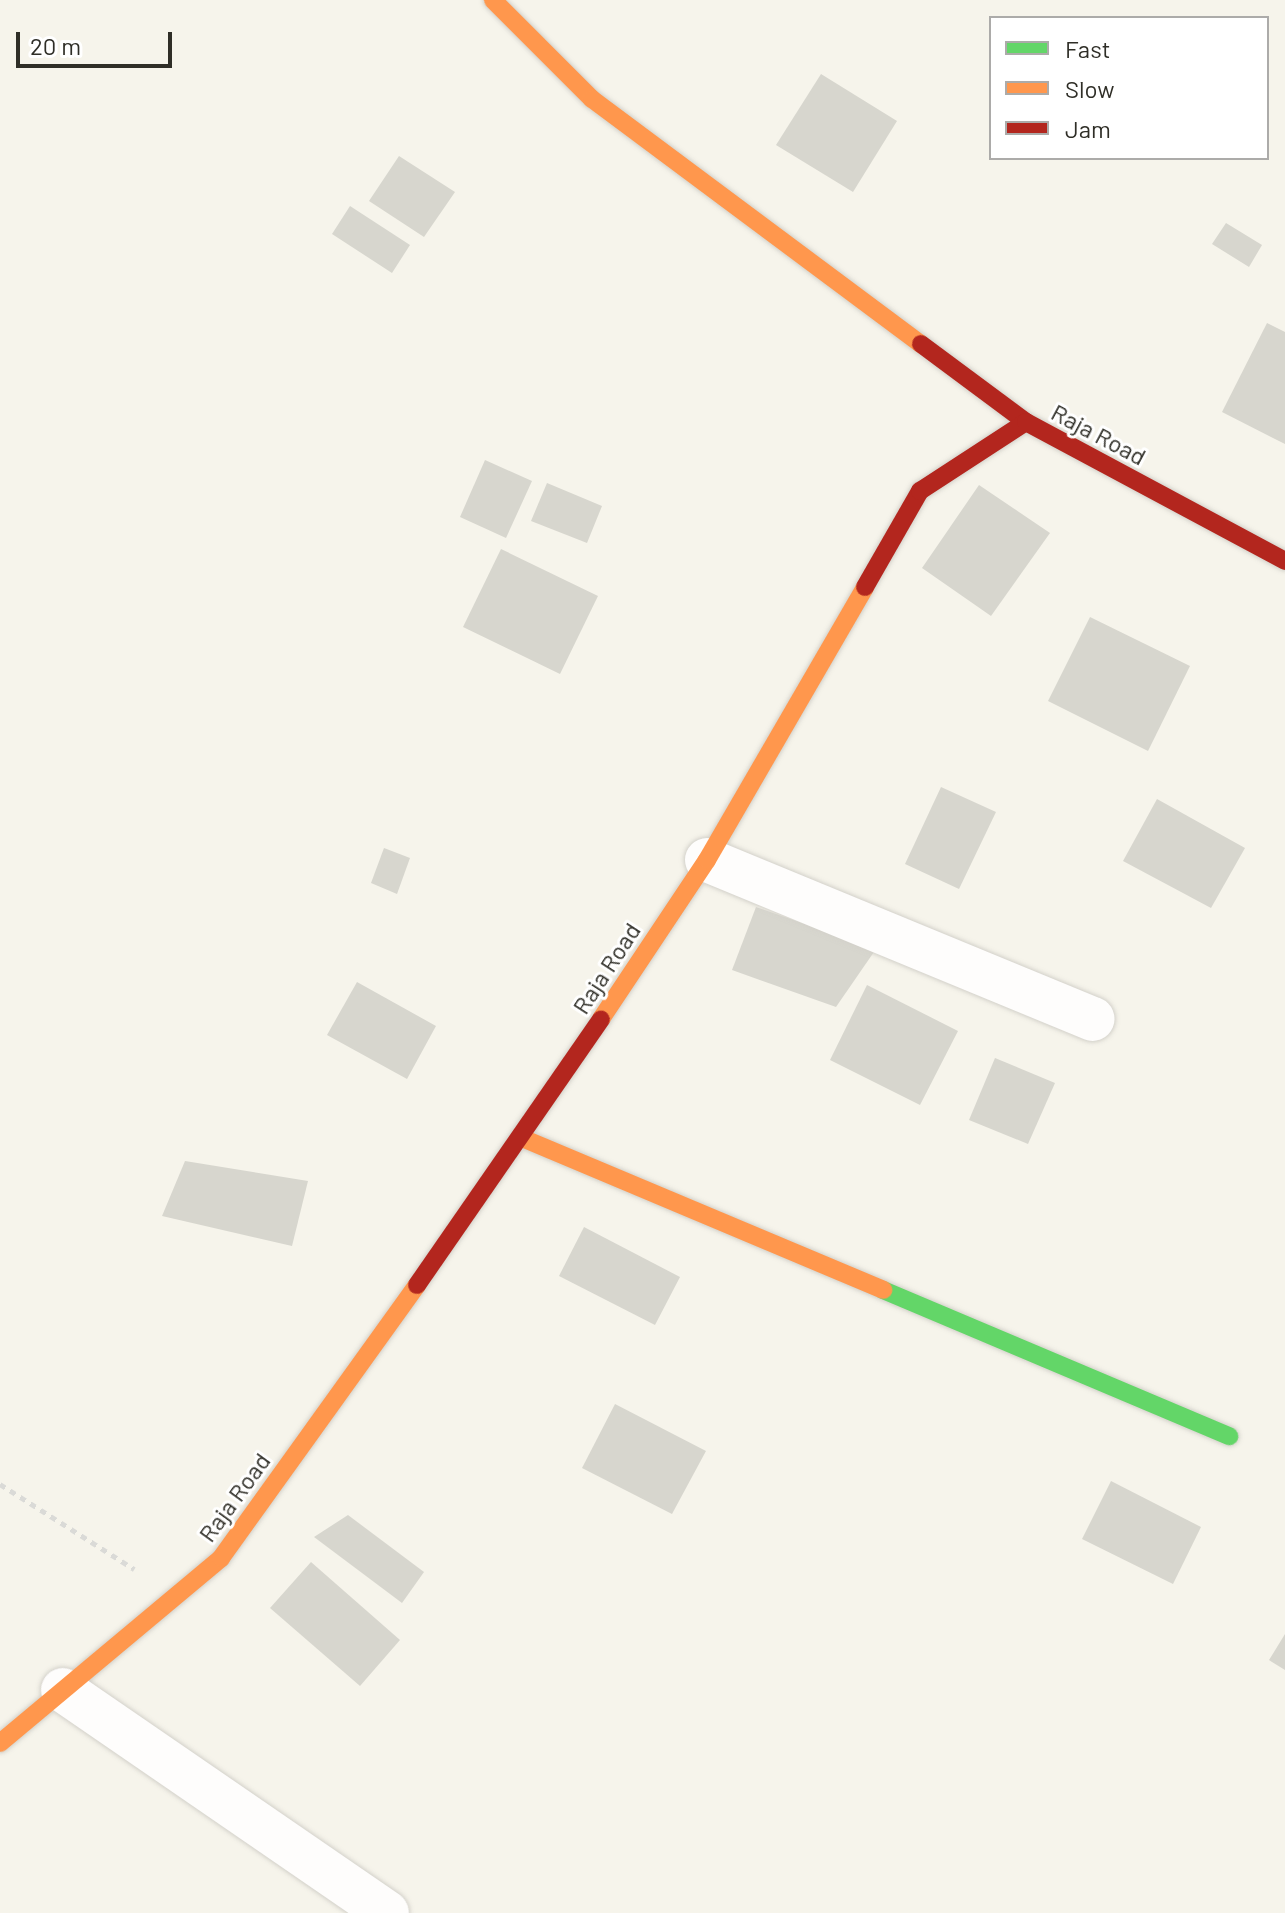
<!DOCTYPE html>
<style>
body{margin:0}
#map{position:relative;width:1285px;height:1913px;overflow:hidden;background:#f6f4eb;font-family:Barlow,sans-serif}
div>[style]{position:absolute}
.building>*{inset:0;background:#d7d6ce}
.path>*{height:5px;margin-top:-2.5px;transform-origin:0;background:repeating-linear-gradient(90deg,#dadad7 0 6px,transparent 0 12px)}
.roads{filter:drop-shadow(0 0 2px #d3d1ca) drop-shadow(0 0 2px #d3d1ca)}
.street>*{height:44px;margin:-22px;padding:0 22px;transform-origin:22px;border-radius:22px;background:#fefdfc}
.fast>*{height:18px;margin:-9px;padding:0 9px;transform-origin:9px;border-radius:9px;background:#63d668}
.slow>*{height:18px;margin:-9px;padding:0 9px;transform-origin:9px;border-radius:9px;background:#ff974d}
.jam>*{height:18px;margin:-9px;padding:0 9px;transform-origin:9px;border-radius:9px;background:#b3261e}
span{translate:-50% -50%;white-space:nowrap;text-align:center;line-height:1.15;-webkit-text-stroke:6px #fff;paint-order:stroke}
.street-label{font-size:24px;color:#2f2e27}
.legend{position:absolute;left:989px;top:16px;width:280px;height:144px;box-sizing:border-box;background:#fff;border:2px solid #acaba9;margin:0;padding:10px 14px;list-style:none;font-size:24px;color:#2f2e27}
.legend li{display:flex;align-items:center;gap:16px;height:40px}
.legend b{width:40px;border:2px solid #acaba9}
.scale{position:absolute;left:16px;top:32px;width:156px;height:36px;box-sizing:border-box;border:4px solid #2f2e27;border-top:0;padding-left:10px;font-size:24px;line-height:28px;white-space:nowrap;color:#2f2e27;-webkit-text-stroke:6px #fff;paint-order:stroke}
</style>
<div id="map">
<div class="building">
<div style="clip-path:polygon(821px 74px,897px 121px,853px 192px,776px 145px)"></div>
<div style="clip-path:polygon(399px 156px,455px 192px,424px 237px,369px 201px)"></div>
<div style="clip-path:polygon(350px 206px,410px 245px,392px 273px,332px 234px)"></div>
<div style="clip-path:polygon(1226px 223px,1262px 245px,1249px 267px,1212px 244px)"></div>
<div style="clip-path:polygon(1267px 323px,1285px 332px,1285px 444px,1222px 412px)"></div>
<div style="clip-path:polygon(485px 460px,532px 481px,506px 538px,460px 517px)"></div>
<div style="clip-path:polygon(547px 483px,602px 506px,587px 543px,531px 521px)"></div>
<div style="clip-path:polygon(979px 485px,1050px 533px,991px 616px,922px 568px)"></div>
<div style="clip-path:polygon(501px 549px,598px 596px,560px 674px,463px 627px)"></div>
<div style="clip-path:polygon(1090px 617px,1190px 666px,1148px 751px,1048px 701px)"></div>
<div style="clip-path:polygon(941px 787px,996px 812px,959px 889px,905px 864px)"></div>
<div style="clip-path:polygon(1157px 799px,1245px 848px,1211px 908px,1123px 861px)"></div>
<div style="clip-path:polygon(384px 848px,410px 858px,397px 894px,371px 883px)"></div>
<div style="clip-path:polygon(756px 907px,876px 949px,836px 1007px,732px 970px)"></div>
<div style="clip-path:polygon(357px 982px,436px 1026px,407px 1079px,327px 1035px)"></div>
<div style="clip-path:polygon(867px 985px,958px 1031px,920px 1105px,830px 1060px)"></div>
<div style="clip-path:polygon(995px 1058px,1055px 1083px,1028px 1144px,969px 1120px)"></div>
<div style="clip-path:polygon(185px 1161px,308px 1181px,292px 1246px,162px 1216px)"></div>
<div style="clip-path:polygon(584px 1227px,680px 1277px,655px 1325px,559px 1276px)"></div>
<div style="clip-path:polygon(615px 1404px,706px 1451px,672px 1514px,582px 1468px)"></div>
<div style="clip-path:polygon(1111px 1481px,1201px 1527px,1173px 1584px,1082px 1539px)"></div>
<div style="clip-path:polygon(348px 1515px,424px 1572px,402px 1603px,314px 1537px)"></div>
<div style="clip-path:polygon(311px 1562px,400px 1640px,360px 1686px,270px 1608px)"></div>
<div style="clip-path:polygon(1285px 1634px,1285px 1670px,1269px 1660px)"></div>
</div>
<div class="path">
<div style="left:0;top:1484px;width:159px;rotate:32.4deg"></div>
</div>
<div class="roads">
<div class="street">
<div style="left:707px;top:860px;width:417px;rotate:22.4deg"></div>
<div style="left:63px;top:1690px;width:393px;rotate:34.5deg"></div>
</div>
<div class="fast">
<div style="left:883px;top:1290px;width:376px;rotate:22.9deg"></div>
</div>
<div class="slow">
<div style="left:493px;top:0;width:140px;rotate:45deg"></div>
<div style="left:592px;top:99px;width:410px;rotate:36.7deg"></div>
<div style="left:601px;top:1019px;width:191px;rotate:-56.3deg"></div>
<div style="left:707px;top:860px;width:315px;rotate:-59.9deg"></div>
<div style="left:522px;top:1138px;width:392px;rotate:22.8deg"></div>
<div style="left:0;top:1743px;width:288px;rotate:-39.9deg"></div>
<div style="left:221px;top:1558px;width:336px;rotate:-54.3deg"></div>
</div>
<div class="jam">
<div style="left:921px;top:344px;width:131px;rotate:36.6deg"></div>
<div style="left:865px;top:587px;width:111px;rotate:-60.2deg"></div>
<div style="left:920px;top:491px;width:126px;rotate:-33.1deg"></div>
<div style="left:1026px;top:422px;width:294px;rotate:28.2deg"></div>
<div style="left:417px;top:1285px;width:323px;rotate:-55.3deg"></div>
</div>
</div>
<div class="street-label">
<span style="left:1099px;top:434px;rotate:28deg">Raja Road</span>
<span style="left:606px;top:968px;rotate:-57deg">Raja Road</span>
<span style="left:234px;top:1497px;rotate:-54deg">Raja Road</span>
</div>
<ul class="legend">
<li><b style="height:10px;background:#63d668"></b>Fast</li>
<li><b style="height:10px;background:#ff974d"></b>Slow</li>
<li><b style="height:10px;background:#b3261e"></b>Jam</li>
</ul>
<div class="scale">20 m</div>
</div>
